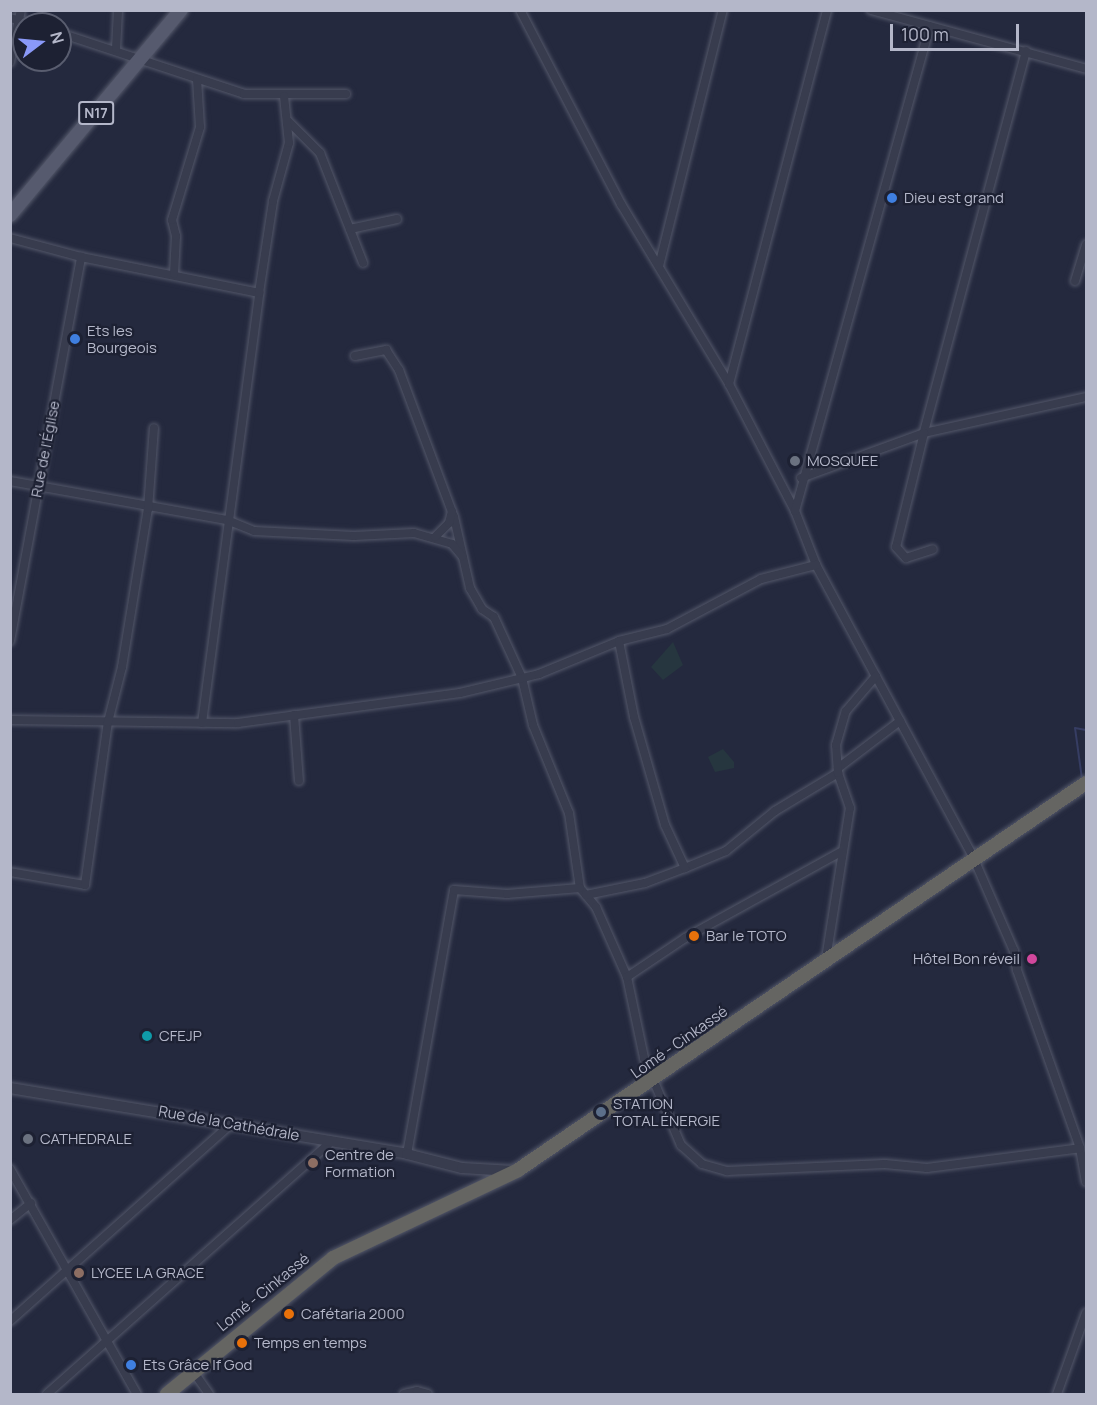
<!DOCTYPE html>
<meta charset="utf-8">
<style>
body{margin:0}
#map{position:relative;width:1097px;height:1405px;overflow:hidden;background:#24293e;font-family:Manrope,sans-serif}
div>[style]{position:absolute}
.green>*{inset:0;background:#26363f}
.stream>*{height:2px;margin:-1px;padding:0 1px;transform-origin:1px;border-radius:1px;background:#363d63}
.roads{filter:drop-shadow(0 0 2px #535769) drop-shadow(0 0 2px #535769)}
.minor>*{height:8px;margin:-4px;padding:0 4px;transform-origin:4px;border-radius:4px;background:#383c4e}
.tertiary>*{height:10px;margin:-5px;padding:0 5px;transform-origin:5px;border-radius:5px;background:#383c4e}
.primary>*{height:14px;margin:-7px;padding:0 7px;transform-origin:7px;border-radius:7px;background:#565a6e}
.trunk>*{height:14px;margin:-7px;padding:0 7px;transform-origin:7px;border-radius:7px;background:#656562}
.dots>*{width:16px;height:16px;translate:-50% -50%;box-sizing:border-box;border:3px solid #1d2133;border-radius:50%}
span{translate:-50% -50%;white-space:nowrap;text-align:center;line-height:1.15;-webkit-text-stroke:4.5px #1d2133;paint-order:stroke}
.shield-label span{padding:2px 4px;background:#1d2133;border:2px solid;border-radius:4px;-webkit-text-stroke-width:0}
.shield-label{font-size:14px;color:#b4b7c9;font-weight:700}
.poi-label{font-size:15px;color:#b4b7c9}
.left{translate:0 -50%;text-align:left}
.right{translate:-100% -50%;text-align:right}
.street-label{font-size:15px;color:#b4b7c9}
.frame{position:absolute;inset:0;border:12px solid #b4b7c9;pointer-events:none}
.north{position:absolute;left:12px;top:12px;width:60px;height:60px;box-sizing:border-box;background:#1d2133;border:2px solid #595d6f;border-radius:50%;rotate:74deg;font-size:16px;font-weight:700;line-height:24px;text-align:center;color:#b4b7c9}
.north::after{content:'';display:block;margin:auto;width:21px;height:27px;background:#8a99f8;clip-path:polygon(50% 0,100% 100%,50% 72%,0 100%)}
.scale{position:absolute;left:890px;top:24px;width:129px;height:27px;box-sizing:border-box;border:3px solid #b4b7c9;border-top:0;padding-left:8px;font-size:18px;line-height:21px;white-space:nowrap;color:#b4b7c9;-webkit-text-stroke:4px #1d2133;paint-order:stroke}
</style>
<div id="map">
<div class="green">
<div style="clip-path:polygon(673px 642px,683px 665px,663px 680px,651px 667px)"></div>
<div style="clip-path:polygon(723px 749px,734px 762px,734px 768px,715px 772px,708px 757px)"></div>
</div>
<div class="stream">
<div style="left:1082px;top:779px;width:51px;rotate:-97.8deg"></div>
<div style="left:1075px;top:728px;width:11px;rotate:10deg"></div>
</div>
<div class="roads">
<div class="minor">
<div style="left:520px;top:10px;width:219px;rotate:62.5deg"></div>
<div style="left:621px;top:204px;width:210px;rotate:59deg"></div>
<div style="left:729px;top:384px;width:143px;rotate:62.5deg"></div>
<div style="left:795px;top:511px;width:58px;rotate:68.7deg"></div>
<div style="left:816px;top:565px;width:334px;rotate:61.7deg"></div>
<div style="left:974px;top:859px;width:100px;rotate:66.5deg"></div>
<div style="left:1014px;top:951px;width:19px;rotate:81deg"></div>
<div style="left:1017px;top:970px;width:189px;rotate:70.5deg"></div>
<div style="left:1080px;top:1148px;width:34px;rotate:80deg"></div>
<div style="left:871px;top:10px;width:223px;rotate:15.3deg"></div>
<div style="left:10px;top:18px;width:23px;rotate:15deg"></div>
<div style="left:60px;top:33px;width:194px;rotate:18.3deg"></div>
<div style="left:244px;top:94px;width:102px"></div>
<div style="left:116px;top:49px;width:39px;rotate:-87deg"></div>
<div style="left:1026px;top:51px;width:395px;rotate:105deg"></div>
<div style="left:924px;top:433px;width:166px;rotate:-12.5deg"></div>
<div style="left:10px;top:62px;width:53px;rotate:-78.1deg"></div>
<div style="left:289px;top:122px;width:44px;rotate:45deg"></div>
<div style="left:320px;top:153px;width:118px;rotate:68.6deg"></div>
<div style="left:350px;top:229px;width:48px;rotate:-12deg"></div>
<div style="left:10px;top:238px;width:73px;rotate:15deg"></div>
<div style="left:81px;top:257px;width:182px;rotate:11.4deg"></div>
<div style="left:659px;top:266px;width:264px;rotate:-76deg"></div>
<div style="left:174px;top:274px;width:38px;rotate:-87deg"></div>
<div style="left:176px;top:236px;width:16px;rotate:-104deg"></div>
<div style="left:172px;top:220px;width:97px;rotate:-73.2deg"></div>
<div style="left:200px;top:127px;width:48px;rotate:-93.6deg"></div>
<div style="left:1075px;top:281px;width:38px;rotate:-73deg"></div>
<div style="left:355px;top:356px;width:32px;rotate:-11deg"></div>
<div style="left:386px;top:350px;width:24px;rotate:57deg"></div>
<div style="left:399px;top:370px;width:157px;rotate:69.5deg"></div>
<div style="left:454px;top:517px;width:73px;rotate:77.3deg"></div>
<div style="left:470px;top:588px;width:24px;rotate:60deg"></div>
<div style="left:482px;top:609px;width:14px;rotate:34deg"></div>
<div style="left:494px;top:617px;width:67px;rotate:65.3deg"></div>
<div style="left:522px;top:678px;width:48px;rotate:76.8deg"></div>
<div style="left:533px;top:725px;width:95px;rotate:67.8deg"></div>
<div style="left:569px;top:813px;width:76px;rotate:81.7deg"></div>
<div style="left:580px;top:888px;width:25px;rotate:50deg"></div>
<div style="left:596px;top:907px;width:77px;rotate:66.1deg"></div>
<div style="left:627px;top:977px;width:83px;rotate:78.1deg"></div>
<div style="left:644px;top:1058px;width:95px;rotate:67deg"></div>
<div style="left:681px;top:1145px;width:28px;rotate:42deg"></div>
<div style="left:702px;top:1164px;width:26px;rotate:16deg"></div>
<div style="left:727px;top:1171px;width:158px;rotate:-2.5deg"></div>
<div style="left:885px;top:1164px;width:42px;rotate:5.4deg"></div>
<div style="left:927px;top:1168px;width:154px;rotate:-7.4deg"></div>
<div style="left:729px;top:384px;width:387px;rotate:-75.3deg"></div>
<div style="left:801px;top:478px;width:131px;rotate:-20.1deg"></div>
<div style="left:924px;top:433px;width:117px;rotate:103.8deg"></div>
<div style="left:896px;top:547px;width:15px;rotate:48deg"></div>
<div style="left:906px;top:558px;width:28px;rotate:-18deg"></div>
<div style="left:10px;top:481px;width:220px;rotate:10.2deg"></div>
<div style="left:227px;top:520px;width:29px;rotate:22deg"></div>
<div style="left:254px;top:531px;width:100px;rotate:2.9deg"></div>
<div style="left:354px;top:536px;width:60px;rotate:-2.9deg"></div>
<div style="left:414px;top:533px;width:40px;rotate:16deg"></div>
<div style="left:452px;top:544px;width:16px;rotate:50deg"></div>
<div style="left:795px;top:511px;width:503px;rotate:-74.45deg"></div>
<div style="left:435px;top:537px;width:20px;rotate:-45deg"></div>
<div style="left:449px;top:523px;width:12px;rotate:-76deg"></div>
<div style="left:10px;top:641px;width:391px;rotate:-79.5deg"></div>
<div style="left:294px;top:715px;width:66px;rotate:85.7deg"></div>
<div style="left:10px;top:720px;width:228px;rotate:0.8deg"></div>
<div style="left:238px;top:723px;width:224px;rotate:-7.7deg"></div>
<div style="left:460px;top:693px;width:81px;rotate:-13.5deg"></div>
<div style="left:539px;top:674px;width:87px;rotate:-22.4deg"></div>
<div style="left:619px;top:641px;width:49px;rotate:-14deg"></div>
<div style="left:667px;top:629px;width:106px;rotate:-28deg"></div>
<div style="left:761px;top:579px;width:57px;rotate:-14.3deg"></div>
<div style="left:202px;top:723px;width:434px;rotate:-82.4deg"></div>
<div style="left:259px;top:293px;width:93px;rotate:-81.3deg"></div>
<div style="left:273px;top:201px;width:60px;rotate:-74.6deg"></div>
<div style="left:289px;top:143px;width:47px;rotate:-96.1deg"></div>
<div style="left:838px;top:768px;width:78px;rotate:-37.2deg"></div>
<div style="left:685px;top:868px;width:44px;rotate:-22.5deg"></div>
<div style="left:726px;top:851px;width:63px;rotate:-39.2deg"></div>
<div style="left:775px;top:811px;width:74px;rotate:-31.1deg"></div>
<div style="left:10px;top:872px;width:76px;rotate:9.8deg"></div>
<div style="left:85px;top:885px;width:165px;rotate:-82deg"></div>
<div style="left:108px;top:722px;width:57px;rotate:-75.7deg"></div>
<div style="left:122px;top:667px;width:160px;rotate:-80.7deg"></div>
<div style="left:148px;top:509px;width:81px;rotate:-85.8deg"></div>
<div style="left:586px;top:895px;width:60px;rotate:-11.5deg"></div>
<div style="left:645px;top:883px;width:43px;rotate:-20.6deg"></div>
<div style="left:685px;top:868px;width:47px;rotate:-114.9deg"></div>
<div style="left:665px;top:825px;width:112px;rotate:-106deg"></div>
<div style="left:634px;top:717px;width:77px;rotate:-101.2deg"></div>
<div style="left:826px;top:959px;width:153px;rotate:-81deg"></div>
<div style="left:850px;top:808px;width:37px;rotate:-109deg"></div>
<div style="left:838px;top:773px;width:28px;rotate:-94deg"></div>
<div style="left:836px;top:745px;width:35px;rotate:-74deg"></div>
<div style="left:846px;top:711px;width:46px;rotate:-49.4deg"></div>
<div style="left:627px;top:977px;width:70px;rotate:-33.9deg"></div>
<div style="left:685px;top:938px;width:178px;rotate:-28.9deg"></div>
<div style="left:407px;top:1154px;width:268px;rotate:-79.9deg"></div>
<div style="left:454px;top:890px;width:53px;rotate:4.3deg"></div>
<div style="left:507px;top:894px;width:73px;rotate:-4.7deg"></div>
<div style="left:10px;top:1169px;width:258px;rotate:60.6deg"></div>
<div style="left:10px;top:1220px;width:27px;rotate:-39deg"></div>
<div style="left:10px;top:1321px;width:296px;rotate:-41.7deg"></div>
<div style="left:193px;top:1371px;width:28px;rotate:55deg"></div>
<div style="left:47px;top:1394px;width:381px;rotate:-41.6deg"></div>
<div style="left:404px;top:1394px;width:13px;rotate:-13deg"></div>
<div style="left:417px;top:1391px;width:11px;rotate:15deg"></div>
<div style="left:1057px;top:1394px;width:86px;rotate:-70.3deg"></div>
</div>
<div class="tertiary">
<div style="left:10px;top:1088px;width:402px;rotate:9.4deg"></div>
<div style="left:407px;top:1154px;width:57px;rotate:14.3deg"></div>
<div style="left:462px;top:1168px;width:51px;rotate:3.4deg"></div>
</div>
<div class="primary">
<div style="left:10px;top:215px;width:267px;rotate:-50.2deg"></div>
</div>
<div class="trunk">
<div style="left:167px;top:1394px;width:215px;rotate:-39.3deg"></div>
<div style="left:333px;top:1258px;width:205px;rotate:-25.4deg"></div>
<div style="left:518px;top:1170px;width:687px;rotate:-34.27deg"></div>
</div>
</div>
<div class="dots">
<div style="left:892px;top:198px;background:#3f7fe0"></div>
<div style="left:75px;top:339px;background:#3f7fe0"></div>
<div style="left:795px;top:461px;background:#6b7280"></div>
<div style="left:694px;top:936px;background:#e8710a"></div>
<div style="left:1032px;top:959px;background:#d1479c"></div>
<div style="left:147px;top:1036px;background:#0f9aa8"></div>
<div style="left:601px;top:1112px;background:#5c6f8a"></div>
<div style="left:28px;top:1139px;background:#6b7280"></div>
<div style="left:313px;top:1163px;background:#8d6e63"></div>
<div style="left:79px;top:1273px;background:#8d6e63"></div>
<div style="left:289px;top:1314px;background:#e8710a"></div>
<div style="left:242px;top:1343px;background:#e8710a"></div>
<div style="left:131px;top:1365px;background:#3f7fe0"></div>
</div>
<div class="shield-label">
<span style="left:96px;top:113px">N17</span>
</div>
<div class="poi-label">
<span class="left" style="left:904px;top:198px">Dieu est grand</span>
<span class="left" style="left:87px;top:339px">Ets les<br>Bourgeois</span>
<span class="left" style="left:807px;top:461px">MOSQUEE</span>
<span class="left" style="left:706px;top:936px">Bar le TOTO</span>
<span class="right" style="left:1020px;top:959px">Hôtel Bon réveil</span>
<span class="left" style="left:159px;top:1036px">CFEJP</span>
<span class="left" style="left:613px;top:1112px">STATION<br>TOTAL ÉNERGIE</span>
<span class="left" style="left:40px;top:1139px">CATHEDRALE</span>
<span class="left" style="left:325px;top:1163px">Centre de<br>Formation</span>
<span class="left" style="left:91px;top:1273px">LYCEE LA GRACE</span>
<span class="left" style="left:301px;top:1314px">Cafétaria 2000</span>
<span class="left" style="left:254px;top:1343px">Temps en temps</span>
<span class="left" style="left:143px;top:1365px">Ets Grâce If God</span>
</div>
<div class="street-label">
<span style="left:45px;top:449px;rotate:-79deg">Rue de l'Église</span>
<span style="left:679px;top:1042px;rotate:-35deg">Lomé - Cinkassé</span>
<span style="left:229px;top:1123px;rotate:10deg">Rue de la Cathédrale</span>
<span style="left:263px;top:1292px;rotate:-39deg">Lomé - Cinkassé</span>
</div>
<div class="frame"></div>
<div class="north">N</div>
<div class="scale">100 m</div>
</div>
